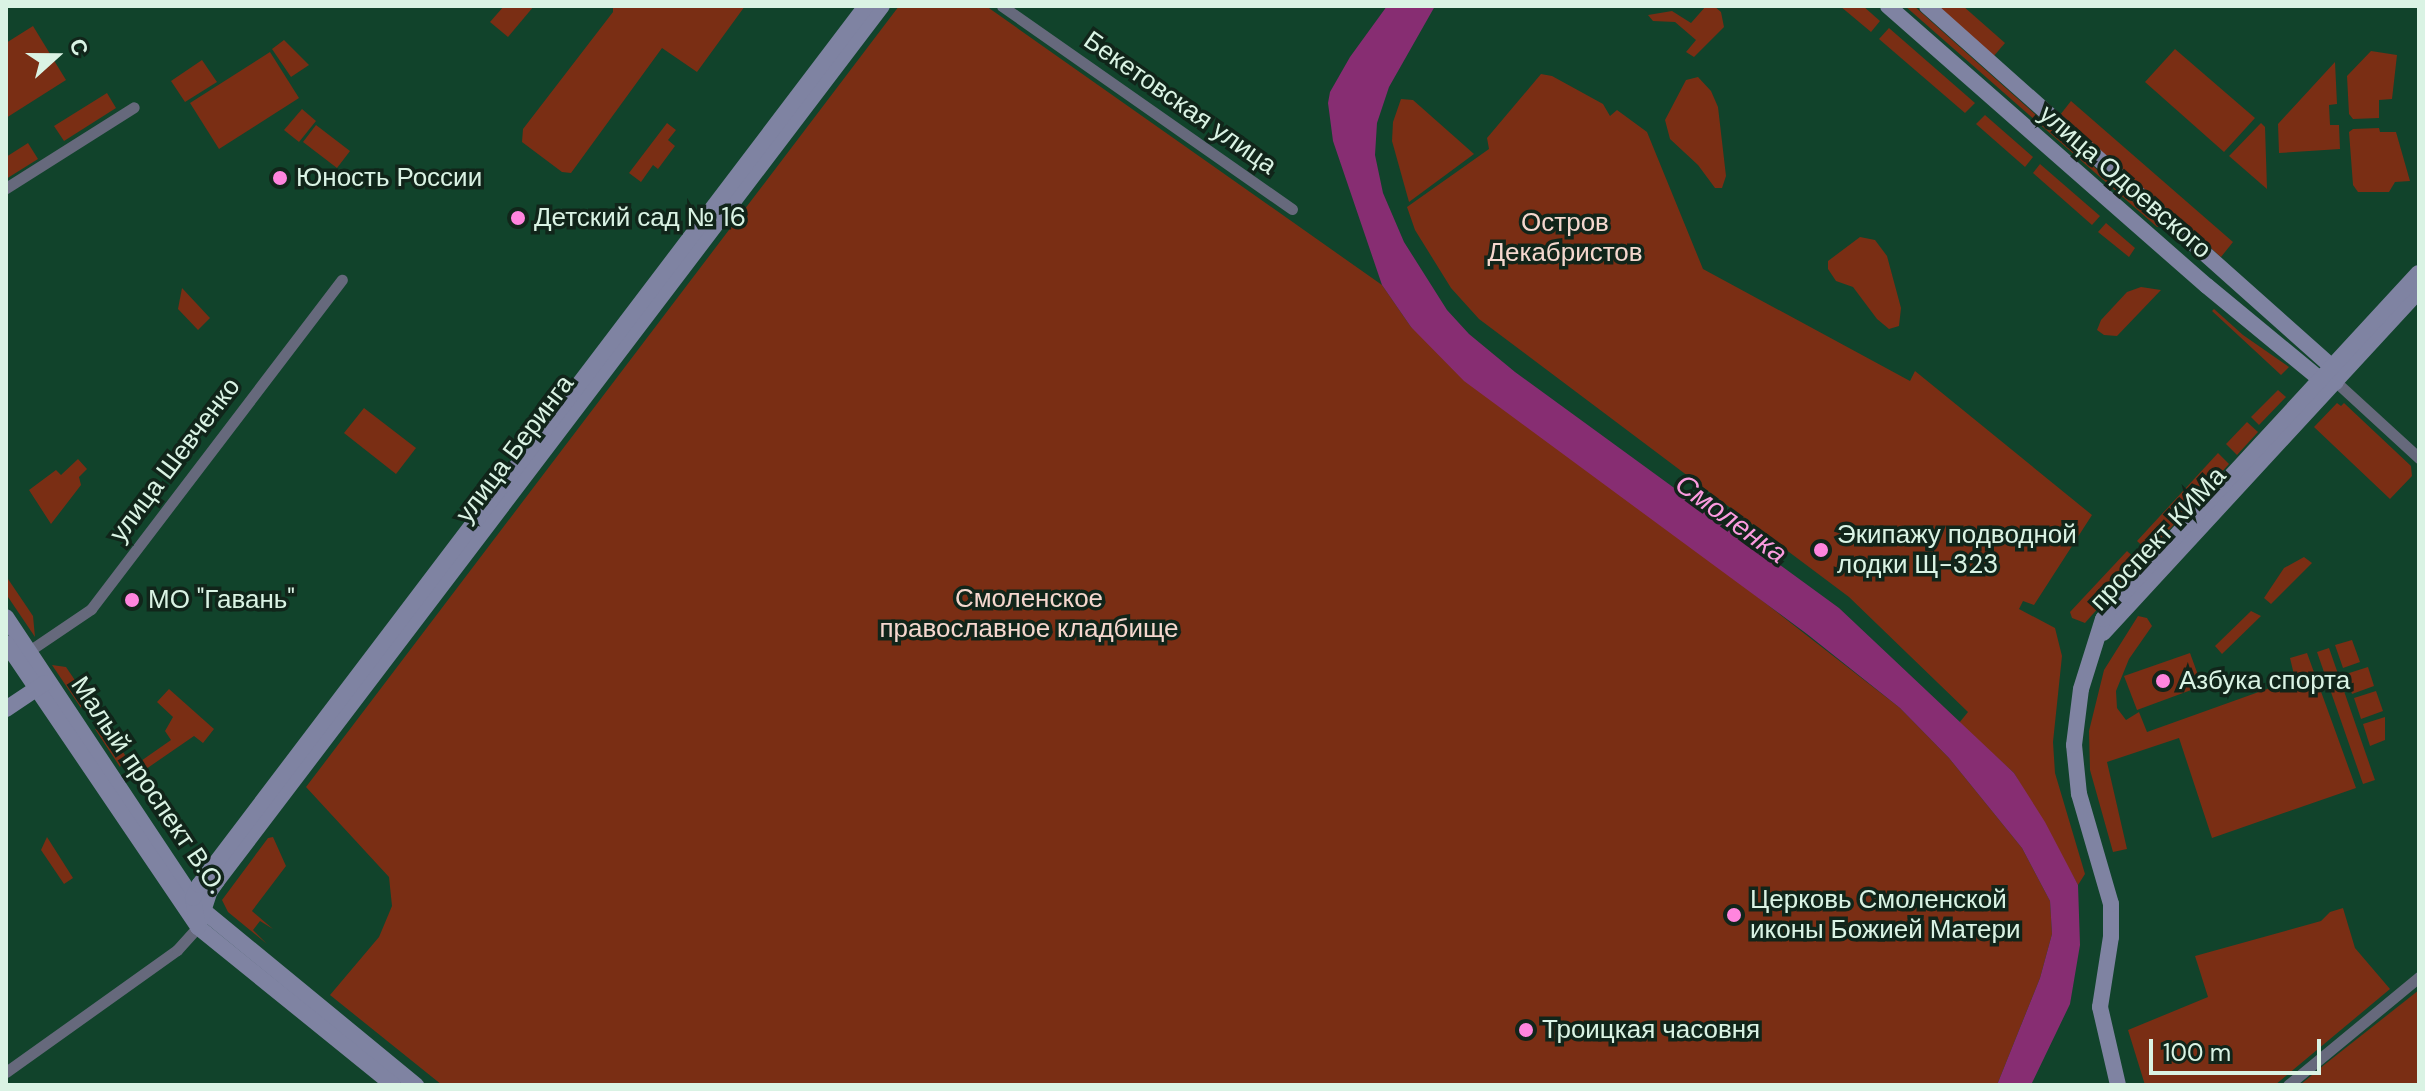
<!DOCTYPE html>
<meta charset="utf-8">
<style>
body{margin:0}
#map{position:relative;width:2425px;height:1091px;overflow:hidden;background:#11432b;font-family:"DM Sans",sans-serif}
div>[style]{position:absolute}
.green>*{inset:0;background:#7a2e14}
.water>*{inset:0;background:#872d72}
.street>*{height:11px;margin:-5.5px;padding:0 5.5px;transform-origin:5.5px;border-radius:5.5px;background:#66697c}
.secondary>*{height:16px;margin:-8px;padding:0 8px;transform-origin:8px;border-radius:8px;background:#7f83a2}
.dots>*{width:22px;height:22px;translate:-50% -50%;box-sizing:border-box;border:4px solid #11251a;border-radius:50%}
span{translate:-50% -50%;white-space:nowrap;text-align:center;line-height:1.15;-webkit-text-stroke:7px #11251a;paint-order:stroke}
.street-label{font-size:26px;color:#daf3e4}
.poi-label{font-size:26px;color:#daf3e4}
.left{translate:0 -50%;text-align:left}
.park-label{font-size:26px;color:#f5d7ce}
.water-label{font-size:28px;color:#fb9bdf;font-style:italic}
.frame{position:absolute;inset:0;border:8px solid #daf3e4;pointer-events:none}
.north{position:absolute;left:16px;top:16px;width:80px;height:80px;-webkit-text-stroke:6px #11251a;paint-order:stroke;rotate:69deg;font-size:22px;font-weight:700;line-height:32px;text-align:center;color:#daf3e4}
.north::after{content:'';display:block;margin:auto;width:28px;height:36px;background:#daf3e4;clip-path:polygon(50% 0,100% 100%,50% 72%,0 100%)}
.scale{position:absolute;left:2149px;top:1039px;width:172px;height:36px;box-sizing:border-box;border:4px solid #daf3e4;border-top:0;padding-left:10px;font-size:24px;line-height:28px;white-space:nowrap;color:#daf3e4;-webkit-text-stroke:6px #11251a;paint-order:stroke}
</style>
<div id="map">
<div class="green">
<div style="clip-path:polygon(504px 6px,534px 6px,508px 37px,490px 22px)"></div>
<div style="clip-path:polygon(613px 6px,745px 6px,697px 72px,662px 48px,571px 173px,562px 172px,522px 142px,523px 129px,613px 12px)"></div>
<div style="clip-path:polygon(899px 6px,986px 6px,1382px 285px,1411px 327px,1900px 708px,1949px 758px,2022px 848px,2050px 901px,2052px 934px,2040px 978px,1997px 1085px,442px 1085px,330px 995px,379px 937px,392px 906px,389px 877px,306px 787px)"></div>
<div style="clip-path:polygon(1706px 6px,1714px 6px,1721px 12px,1724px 27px,1694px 57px,1686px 52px,1696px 40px,1675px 22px,1653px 21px,1648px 15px,1672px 11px,1691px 23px)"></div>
<div style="clip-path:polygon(1840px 6px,1863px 6px,1880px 21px,1871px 32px)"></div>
<div style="clip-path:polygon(1905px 6px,1914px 6px,2161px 227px,2157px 227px)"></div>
<div style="clip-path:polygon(1934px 6px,1963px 6px,2005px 43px,1993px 57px)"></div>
<div style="clip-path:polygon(33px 26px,66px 80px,6px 118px,6px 43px)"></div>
<div style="clip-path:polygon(1889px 28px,1975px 103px,1965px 113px,1879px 39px)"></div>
<div style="clip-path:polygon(284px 40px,309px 65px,291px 77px,272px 49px)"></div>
<div style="clip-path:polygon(2175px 49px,2255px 118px,2224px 152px,2145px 82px)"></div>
<div style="clip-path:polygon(2371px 51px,2397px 55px,2392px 99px,2379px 100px,2379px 118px,2353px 119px,2349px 114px,2347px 76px)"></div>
<div style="clip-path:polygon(270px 52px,299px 98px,219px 149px,190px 103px)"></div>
<div style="clip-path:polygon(202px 60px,217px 82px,185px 102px,171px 81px)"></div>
<div style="clip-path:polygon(2335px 62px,2337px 104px,2329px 105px,2330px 125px,2339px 125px,2340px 149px,2279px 153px,2278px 124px)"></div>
<div style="clip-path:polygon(1541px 74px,1552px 76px,1603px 104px,1610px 116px,1617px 110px,1647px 132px,1703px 269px,1910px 381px,1915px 371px,2092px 515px,2034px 605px,2023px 601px,2019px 609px,2055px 628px,2062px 656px,2053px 742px,2055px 773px,2085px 874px,2078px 885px,2014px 773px,1959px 723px,1968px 712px,1849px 597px,1479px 319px,1451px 288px,1415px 230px,1407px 207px,1489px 149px,1487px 138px)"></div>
<div style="clip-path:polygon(1698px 77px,1711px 91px,1718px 107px,1726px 176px,1722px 188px,1715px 188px,1698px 165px,1670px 139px,1665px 120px,1686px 80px)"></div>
<div style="clip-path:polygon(107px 93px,116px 108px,64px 141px,54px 126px)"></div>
<div style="clip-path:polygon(1401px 99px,1413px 100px,1474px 154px,1409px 202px,1392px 141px,1393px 122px)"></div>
<div style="clip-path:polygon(2071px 101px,2233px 242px,2221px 257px,2060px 115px)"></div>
<div style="clip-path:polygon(302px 109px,316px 121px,299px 142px,284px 130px)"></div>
<div style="clip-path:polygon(1985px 115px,2033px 157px,2025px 167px,1976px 124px)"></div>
<div style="clip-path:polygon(667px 123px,676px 130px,668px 140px,675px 146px,658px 169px,653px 165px,641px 182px,629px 173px)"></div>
<div style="clip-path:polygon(2261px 123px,2265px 127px,2267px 189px,2229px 156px)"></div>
<div style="clip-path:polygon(316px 125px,350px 151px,337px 168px,303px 142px)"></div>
<div style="clip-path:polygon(2379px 128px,2380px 132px,2396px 132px,2410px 181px,2395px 182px,2389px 192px,2358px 192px,2353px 185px,2349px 132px,2353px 129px)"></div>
<div style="clip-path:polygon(28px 143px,38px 159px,6px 179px,6px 157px)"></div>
<div style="clip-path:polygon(2040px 164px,2100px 216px,2092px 225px,2033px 173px)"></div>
<div style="clip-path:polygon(2106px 223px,2135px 248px,2129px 257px,2098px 232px)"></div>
<div style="clip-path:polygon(1860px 237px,1875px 240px,1887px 256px,1901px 308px,1899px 326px,1889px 329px,1877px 319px,1853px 287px,1836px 281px,1828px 269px,1828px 261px)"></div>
<div style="clip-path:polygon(2141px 287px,2161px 290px,2117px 336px,2104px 335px,2097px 330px,2101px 320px,2127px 292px)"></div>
<div style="clip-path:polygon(182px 288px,210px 318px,198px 330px,178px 309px)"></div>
<div style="clip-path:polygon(2214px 309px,2243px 335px,2289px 367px,2281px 375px,2212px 311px)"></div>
<div style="clip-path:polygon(2278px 390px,2286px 397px,2259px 425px,2251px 417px)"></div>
<div style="clip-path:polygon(2337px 403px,2341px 406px,2344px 403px,2411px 466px,2412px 476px,2390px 499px,2314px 427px)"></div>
<div style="clip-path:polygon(364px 408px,416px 448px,396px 474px,344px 433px)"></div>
<div style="clip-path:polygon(2247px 422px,2258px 432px,2237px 455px,2226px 444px)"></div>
<div style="clip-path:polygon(2218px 453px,2229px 464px,2149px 552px,2137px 541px)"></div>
<div style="clip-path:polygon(78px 459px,87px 469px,79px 477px,81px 485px,51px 524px,29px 490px,56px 470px,61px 475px)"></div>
<div style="clip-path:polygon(2127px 551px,2139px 562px,2085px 623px,2072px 618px,2070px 612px)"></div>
<div style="clip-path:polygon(2304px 557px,2312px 563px,2271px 604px,2264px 598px,2284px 568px)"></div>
<div style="clip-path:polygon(6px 576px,33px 616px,35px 637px,6px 594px)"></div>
<div style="clip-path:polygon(2251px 611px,2261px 616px,2222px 654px,2215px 646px)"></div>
<div style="clip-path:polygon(2138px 616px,2147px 618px,2152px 626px,2129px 659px,2116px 691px,2117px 708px,2126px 720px,2139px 712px,2147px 732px,2295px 679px,2290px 658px,2307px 653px,2356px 788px,2212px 838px,2179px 738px,2107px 762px,2127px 849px,2113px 852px,2090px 770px,2089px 731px,2104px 670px)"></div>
<div style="clip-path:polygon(2352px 640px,2360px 662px,2343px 668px,2335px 645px)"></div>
<div style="clip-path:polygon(2329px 648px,2375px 780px,2363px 784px,2317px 652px)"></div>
<div style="clip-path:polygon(2190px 653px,2202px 686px,2137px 710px,2124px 676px)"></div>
<div style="clip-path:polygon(52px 665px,66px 667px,85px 695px,81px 708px)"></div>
<div style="clip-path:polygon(2368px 667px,2374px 686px,2352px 694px,2346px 674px)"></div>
<div style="clip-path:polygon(169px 689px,214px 729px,203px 743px,194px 736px,133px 778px,128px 770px,171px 740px,165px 731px,173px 717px,157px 702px)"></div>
<div style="clip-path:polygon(2376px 691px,2383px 711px,2361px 719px,2354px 698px)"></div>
<div style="clip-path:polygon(2385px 717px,2385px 740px,2370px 746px,2363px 724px)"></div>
<div style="clip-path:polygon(95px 729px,109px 731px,125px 755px,120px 767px)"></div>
<div style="clip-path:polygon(47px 837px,73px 878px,64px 884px,41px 850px)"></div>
<div style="clip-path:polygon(273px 837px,286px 866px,252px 911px,273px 929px,260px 921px,253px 930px,267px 944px,228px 912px,222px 900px,268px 838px)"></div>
<div style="clip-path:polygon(2343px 908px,2355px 948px,2390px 989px,2275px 1085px,2145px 1085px,2128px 1030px,2208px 997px,2195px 956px,2321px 921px,2330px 912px)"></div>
<div style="clip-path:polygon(2419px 990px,2419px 1085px,2300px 1085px,2324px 1065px)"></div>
</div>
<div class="water">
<div style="clip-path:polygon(1387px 6px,1435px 6px,1389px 87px,1377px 123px,1375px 155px,1383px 193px,1404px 242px,1447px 310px,1469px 334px,1515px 372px,1839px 608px,2014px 773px,2045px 822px,2078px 885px,2080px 945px,2070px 1004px,2031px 1085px,1997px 1085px,2040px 978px,2052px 934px,2050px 901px,2022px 848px,1949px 758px,1900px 708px,1807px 634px,1464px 381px,1411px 327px,1382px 285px,1333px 141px,1328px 103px,1330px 92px,1350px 57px)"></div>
</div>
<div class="street">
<div style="left:1002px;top:6px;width:354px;rotate:35deg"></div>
<div style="left:6px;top:188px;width:151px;rotate:-32.3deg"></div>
<div style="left:2336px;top:382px;width:113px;rotate:42.5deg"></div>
<div style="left:29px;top:651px;width:75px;rotate:-34.1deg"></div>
<div style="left:91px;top:609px;width:414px;rotate:-52.7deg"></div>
<div style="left:6px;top:1072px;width:210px;rotate:-35.5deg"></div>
<div style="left:177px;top:950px;width:31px;rotate:-48deg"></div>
<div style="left:2288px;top:1085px;width:170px;rotate:-39.5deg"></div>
</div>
<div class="secondary">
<div style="left:1888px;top:6px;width:424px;rotate:41.3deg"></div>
<div style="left:2207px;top:286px;width:148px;rotate:39.5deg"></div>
<div style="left:2321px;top:380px;width:15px;rotate:8deg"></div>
<div style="left:1927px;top:6px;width:543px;rotate:41.71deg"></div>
<div style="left:2332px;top:367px;width:10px;rotate:73deg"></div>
<div style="left:6px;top:617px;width:348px;rotate:56.4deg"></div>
<div style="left:199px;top:907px;width:281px;rotate:39.4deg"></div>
<div style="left:2103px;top:633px;width:466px;rotate:-47.3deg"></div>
<div style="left:6px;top:643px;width:343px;rotate:55.9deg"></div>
<div style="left:198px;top:927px;width:251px;rotate:39deg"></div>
<div style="left:6px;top:709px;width:47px;rotate:-33.7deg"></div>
<div style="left:198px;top:927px;width:38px;rotate:-72deg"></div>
<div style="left:210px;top:891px;width:12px;rotate:-55deg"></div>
<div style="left:217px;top:881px;width:1099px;rotate:-52.77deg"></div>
<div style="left:198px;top:927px;width:29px;rotate:-100deg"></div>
<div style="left:193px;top:898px;width:14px;rotate:-65deg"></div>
<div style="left:199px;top:885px;width:1103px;rotate:-52.81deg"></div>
<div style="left:2118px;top:1085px;width:80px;rotate:-103deg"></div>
<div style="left:2100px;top:1007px;width:71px;rotate:-81.1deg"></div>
<div style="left:2111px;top:937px;width:33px;rotate:-90deg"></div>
<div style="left:2111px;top:904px;width:115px;rotate:-106.2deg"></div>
<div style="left:2079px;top:794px;width:49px;rotate:-95.8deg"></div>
<div style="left:2074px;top:745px;width:56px;rotate:-82.9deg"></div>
<div style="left:2081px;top:689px;width:73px;rotate:-72.6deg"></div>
<div style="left:2103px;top:619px;width:19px;rotate:-55deg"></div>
<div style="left:2114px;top:603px;width:449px;rotate:-47.3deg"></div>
</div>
<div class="dots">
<div style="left:280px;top:178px;background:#ff85de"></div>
<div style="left:518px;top:218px;background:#ff85de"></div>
<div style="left:1821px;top:550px;background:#ff85de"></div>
<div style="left:132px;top:600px;background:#ff85de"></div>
<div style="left:2163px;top:681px;background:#ff85de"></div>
<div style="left:1734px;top:915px;background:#ff85de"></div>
<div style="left:1526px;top:1030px;background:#ff85de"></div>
</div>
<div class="street-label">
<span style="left:1180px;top:103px;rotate:35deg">Бекетовская улица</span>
<span style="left:2125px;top:182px;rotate:41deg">улица Одоевского</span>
<span style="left:515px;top:449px;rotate:-53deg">улица Беринга</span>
<span style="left:175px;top:460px;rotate:-53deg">улица Шевченко</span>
<span style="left:2158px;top:539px;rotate:-47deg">проспект КИМа</span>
<span style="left:148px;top:785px;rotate:56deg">Малый проспект В.О.</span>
</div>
<div class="poi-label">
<span class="left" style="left:296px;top:178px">Юность России</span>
<span class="left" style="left:534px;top:218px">Детский сад № 16</span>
<span class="left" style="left:1837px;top:550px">Экипажу подводной<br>лодки Щ-323</span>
<span class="left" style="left:148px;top:600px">МО "Гавань"</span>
<span class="left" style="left:2179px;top:681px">Азбука спорта</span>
<span class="left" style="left:1750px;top:915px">Церковь Смоленской<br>иконы Божией Матери</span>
<span class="left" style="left:1542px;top:1030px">Троицкая часовня</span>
</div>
<div class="park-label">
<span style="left:1565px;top:238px">Остров<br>Декабристов</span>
<span style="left:1029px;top:614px">Смоленское<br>православное кладбище</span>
</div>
<div class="water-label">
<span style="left:1731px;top:519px;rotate:36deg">Смоленка</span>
</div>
<div class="frame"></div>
<div class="north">С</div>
<div class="scale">100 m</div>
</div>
